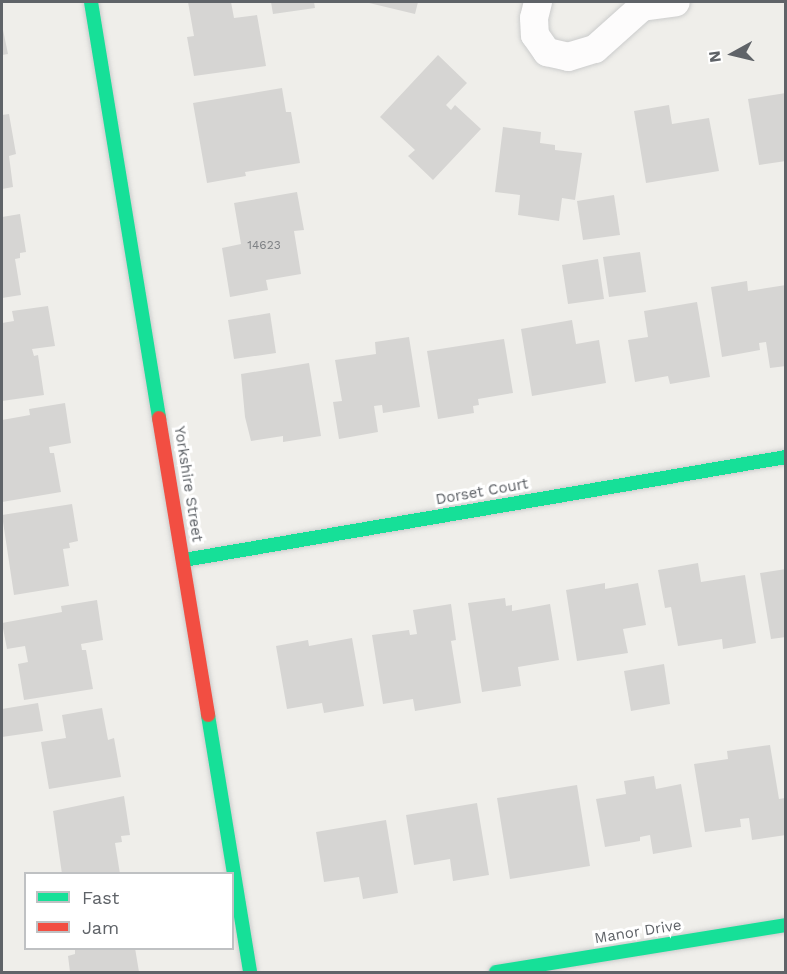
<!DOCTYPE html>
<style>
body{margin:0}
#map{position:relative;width:787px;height:974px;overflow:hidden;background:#efeeea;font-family:"Work Sans",sans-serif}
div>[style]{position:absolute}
.building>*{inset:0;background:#d6d5d3}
.roads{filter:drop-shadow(0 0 2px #cbcccc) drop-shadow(0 0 2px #cbcccc)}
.street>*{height:28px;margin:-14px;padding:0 14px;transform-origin:14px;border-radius:14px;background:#fdfcfc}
.fast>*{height:14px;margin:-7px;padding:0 7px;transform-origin:7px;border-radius:7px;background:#16e098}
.jam>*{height:14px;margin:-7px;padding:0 7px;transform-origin:7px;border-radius:7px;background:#f24e42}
span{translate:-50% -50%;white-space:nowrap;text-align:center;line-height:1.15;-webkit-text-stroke:6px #fff;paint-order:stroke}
.number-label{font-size:12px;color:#7e8184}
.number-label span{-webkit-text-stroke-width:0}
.street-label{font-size:15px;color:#5f6368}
.frame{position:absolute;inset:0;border:3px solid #5f6368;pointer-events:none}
.legend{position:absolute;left:24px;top:872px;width:210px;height:78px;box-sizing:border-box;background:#fff;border:2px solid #bfc1c3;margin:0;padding:8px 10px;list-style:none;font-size:18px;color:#5f6368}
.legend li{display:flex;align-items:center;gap:12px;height:30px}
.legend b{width:30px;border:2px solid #bfc1c3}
.north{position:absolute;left:703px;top:24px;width:60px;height:60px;-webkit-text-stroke:4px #fff;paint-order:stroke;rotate:262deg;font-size:16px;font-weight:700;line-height:24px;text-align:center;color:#5f6368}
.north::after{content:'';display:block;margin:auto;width:21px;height:27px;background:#5f6368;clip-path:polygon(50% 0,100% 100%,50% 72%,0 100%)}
</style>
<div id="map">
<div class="building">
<div style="clip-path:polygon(188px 2px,231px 2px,234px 18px,257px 15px,266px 66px,194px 76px,187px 37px,194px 36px)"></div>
<div style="clip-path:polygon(271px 2px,314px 2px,315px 8px,273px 14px)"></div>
<div style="clip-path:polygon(365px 2px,418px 2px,415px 14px)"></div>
<div style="clip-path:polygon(2px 25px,8px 54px,2px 55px)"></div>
<div style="clip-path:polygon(438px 55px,467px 83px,446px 105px,451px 110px,455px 105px,481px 129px,433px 180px,408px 156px,415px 150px,380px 117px)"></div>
<div style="clip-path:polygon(282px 88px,286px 112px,291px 112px,300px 163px,245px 172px,246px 176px,207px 183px,193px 103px)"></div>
<div style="clip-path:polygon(786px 93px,786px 161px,759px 165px,748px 99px)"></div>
<div style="clip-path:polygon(669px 105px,672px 124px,709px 118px,719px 171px,646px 183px,634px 111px)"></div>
<div style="clip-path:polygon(9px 114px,16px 154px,9px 156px,13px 187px,2px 189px,2px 115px)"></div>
<div style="clip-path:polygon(503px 127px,541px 132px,540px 143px,555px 145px,555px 150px,582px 153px,575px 200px,562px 198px,559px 221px,518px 215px,520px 195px,495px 192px)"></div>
<div style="clip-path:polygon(297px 192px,304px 230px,294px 231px,301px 274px,266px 280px,268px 290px,230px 297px,222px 248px,241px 244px,234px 203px)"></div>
<div style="clip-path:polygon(614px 195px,620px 235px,583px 240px,577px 201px)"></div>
<div style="clip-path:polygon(20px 214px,26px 252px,20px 253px,20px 258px,15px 259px,21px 295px,2px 298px,2px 217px)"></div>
<div style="clip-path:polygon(640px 252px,646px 292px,609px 297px,603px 257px)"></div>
<div style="clip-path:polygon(598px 259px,604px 299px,568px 304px,562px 265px)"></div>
<div style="clip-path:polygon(747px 281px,748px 291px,786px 285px,786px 366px,770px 368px,766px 342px,759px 343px,760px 350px,722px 357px,711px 287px)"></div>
<div style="clip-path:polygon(697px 302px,710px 377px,670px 384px,668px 376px,635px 382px,628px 340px,648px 337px,644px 311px)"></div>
<div style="clip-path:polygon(48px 306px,55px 346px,32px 349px,34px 356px,38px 355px,44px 395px,2px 401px,2px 323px,14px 321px,12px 311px)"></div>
<div style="clip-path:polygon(270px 313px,276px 353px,234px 359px,228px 320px)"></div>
<div style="clip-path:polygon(572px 320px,576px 344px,599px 340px,606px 383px,532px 396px,521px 329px)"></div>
<div style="clip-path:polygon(409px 337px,420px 407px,383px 413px,382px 405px,374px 406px,378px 432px,339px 439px,333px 402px,342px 401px,335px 360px,376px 354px,375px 342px)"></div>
<div style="clip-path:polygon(504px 339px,513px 393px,478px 399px,479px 405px,473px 406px,474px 413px,438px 419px,427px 351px)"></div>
<div style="clip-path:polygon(309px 363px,321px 436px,283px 442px,283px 436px,251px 441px,245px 417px,241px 374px)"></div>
<div style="clip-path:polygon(65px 403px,71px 443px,49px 447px,50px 453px,54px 453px,61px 492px,2px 502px,2px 420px,30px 415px,29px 409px)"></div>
<div style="clip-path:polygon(72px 504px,78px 541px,69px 543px,70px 548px,63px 549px,69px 586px,14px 595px,2px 515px)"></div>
<div style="clip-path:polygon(698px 563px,701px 582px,745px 575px,756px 643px,723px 649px,722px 639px,678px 646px,671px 607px,665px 608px,658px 570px)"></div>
<div style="clip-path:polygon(786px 569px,786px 637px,771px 639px,760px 573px)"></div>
<div style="clip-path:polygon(605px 583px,605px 589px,638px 583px,646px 625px,623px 629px,628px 653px,577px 661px,566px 590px)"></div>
<div style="clip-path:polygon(505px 598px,506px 606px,512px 605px,512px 611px,550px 604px,559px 660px,518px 667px,521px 686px,482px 692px,468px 603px)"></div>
<div style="clip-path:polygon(97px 600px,103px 640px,81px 644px,82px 650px,86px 650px,93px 689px,24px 700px,18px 664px,28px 662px,25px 646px,7px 649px,2px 623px,62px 612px,61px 606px)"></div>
<div style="clip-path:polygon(451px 604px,456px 640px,451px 641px,461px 703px,415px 711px,413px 699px,383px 704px,372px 635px,409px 630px,410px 635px,417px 634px,413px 610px)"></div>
<div style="clip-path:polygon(352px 638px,364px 706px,324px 713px,322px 703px,287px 709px,276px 646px,308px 640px,309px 646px)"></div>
<div style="clip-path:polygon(664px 664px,670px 704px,631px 711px,624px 671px)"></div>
<div style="clip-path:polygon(38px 703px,43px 731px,2px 737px,2px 709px)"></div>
<div style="clip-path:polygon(102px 708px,108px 740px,114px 738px,121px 777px,49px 789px,41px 742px,66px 738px,62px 715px)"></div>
<div style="clip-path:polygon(770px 745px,779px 799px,785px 798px,786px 835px,752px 840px,749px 818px,740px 819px,741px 827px,705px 832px,694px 764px,728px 759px,727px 751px)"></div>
<div style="clip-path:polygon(654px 776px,656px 789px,681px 784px,692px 847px,653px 854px,650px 835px,640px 837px,640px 841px,605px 847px,596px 799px,626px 794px,624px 781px)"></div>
<div style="clip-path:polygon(577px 785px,590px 866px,510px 879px,497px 798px)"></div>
<div style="clip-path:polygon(124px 796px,130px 835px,121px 836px,122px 842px,115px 843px,120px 874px,62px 874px,53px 811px)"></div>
<div style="clip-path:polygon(477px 803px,489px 875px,453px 881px,450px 859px,414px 865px,406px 815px)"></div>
<div style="clip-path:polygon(386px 820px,398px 893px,363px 899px,359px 877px,324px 882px,316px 832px)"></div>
<div style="clip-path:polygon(75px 948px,135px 948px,139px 972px,70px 972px,68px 956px,75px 954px)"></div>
</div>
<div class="roads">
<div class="street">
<div style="left:538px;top:2px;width:16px;rotate:104deg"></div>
<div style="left:534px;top:18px;width:17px;rotate:87deg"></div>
<div style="left:535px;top:35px;width:21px;rotate:55deg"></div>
<div style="left:547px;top:52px;width:22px;rotate:13deg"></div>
<div style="left:568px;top:57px;width:28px;rotate:-17deg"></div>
<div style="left:595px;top:49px;width:63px;rotate:-41.8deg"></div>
<div style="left:642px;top:7px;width:34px;rotate:-8deg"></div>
</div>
<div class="fast">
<div style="left:91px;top:2px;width:422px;rotate:80.7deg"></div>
<div style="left:184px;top:560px;width:611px;rotate:-9.71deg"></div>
<div style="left:208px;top:715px;width:260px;rotate:80.7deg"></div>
<div style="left:496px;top:972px;width:294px;rotate:-9.2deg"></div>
</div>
<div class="jam">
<div style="left:159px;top:418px;width:301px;rotate:80.6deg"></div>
</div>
</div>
<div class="number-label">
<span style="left:264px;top:246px">14623</span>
</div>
<div class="street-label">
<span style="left:188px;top:484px;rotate:81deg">Yorkshire Street</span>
<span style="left:482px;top:492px;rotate:-10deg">Dorset Court</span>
<span style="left:638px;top:932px;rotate:-9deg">Manor Drive</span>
</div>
<div class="frame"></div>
<ul class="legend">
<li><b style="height:8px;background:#16e098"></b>Fast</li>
<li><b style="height:8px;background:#f24e42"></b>Jam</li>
</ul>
<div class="north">N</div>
</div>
